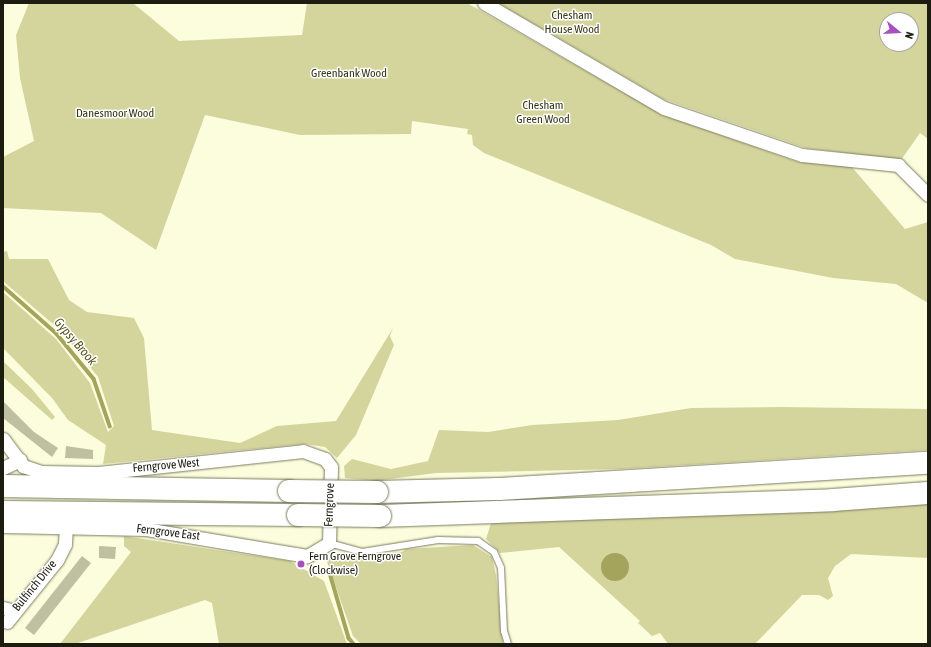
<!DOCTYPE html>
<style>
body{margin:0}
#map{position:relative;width:931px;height:647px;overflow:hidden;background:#fcfddd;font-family:"Asap Condensed",sans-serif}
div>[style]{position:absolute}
.green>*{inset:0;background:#d4d59d}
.water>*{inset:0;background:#a5a45c}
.round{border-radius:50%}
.stream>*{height:3.5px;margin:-1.75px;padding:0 1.75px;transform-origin:1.75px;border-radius:1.75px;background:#a5a45c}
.building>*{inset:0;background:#bfc0a2}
.roads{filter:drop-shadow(0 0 1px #7a7a5e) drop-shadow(0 0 1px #7a7a5e)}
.lane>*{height:6px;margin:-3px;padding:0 3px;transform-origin:3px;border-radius:3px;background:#fff}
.street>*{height:13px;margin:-6.5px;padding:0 6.5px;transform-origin:6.5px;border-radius:6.5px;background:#fff}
.highway>*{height:22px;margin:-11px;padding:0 11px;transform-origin:11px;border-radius:11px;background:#fff}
.bridges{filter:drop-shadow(0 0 1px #7a7a5e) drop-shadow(0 0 1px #7a7a5e)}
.highway-bridge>*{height:22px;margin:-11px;padding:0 11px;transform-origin:11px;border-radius:11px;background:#fff}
.dots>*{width:11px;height:11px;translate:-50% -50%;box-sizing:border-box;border:2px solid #fff;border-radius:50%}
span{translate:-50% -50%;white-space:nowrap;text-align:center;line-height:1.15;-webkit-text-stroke:3px #fff;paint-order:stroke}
.park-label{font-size:12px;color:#363616}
.street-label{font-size:12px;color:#1c1c11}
.poi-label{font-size:12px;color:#1c1c11}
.left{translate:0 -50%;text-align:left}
.water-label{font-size:13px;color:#595822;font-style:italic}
.frame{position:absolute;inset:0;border:4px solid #1c1c11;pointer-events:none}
.north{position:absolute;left:879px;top:12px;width:40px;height:40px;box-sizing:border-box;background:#fff;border:1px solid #a4a4a0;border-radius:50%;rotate:108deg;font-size:11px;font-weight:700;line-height:16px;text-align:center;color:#1c1c11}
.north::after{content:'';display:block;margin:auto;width:14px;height:18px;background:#a751bf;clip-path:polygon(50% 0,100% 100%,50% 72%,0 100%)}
</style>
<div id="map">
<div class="green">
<div style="clip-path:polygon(29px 3px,133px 3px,179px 41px,302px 35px,307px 3px,467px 3px,661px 114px,798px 162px,851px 166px,905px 229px,928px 222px,928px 303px,896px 284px,833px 278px,735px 259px,711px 245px,484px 153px,473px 145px,472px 135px,467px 134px,468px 129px,412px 121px,411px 134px,300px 135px,205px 115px,156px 250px,101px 213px,3px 208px,3px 157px,34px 141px,20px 78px,16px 35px)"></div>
<div style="clip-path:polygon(evenodd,498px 3px,928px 3px,928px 139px,920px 133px,901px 160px,806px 148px,663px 99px,498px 3px,887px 20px,911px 20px,911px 44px,887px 44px,887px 20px)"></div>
<div style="clip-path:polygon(7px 251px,9px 259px,48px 259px,69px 300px,87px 312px,134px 318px,144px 338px,152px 430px,240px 443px,277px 426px,336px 421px,393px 328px,390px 336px,394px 345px,356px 435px,337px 458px,325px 447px,305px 444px,103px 464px,106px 445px,68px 420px,52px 398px,3px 348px,3px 292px,56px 339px,90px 383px,108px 432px,114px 426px,98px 377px,61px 331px,3px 281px,3px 252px)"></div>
<div style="clip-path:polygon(3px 361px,32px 389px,55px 417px,52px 420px,3px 377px)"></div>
<div style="clip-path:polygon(782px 407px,928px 409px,928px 450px,621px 469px,436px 473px,375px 481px,345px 478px,344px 466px,352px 459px,391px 469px,428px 461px,439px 430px,488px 432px,532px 425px,618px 420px,691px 408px)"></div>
<div style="clip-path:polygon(928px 499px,928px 558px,851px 554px,835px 566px,828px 578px,833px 596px,828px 600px,819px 595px,802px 595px,755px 644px,668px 644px,660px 633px,652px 636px,638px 623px,640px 621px,559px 547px,500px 553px,486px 539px,491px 523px)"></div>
<div style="clip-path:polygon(124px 536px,290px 561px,324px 581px,347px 644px,219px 644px,212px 603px,205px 600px,75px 644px,60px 644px,131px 552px,124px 546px)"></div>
<div style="clip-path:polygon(473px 545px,492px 557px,496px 575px,503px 644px,361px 644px,353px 636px,325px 556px,344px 553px,356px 556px,402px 552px,406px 549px)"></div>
</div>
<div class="water">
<div class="round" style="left:601px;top:553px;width:28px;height:28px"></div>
</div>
<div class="stream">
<div style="left:3px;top:286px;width:72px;rotate:41.6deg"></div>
<div style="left:57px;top:334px;width:58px;rotate:50.6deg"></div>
<div style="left:94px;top:379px;width:50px;rotate:71.2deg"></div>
<div style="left:330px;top:573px;width:68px;rotate:73.7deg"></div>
<div style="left:349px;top:638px;width:8px;rotate:50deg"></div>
</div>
<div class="building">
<div style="clip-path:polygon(3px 401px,34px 432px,58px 448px,52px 457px,3px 418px)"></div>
<div style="clip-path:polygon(66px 446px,93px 450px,93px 459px,65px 458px)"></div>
<div style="clip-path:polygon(99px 546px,116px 547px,115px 559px,99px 558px)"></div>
<div style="clip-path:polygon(82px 556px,91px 563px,34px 635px,25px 628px)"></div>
</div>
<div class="roads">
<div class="lane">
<div style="left:329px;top:543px;width:34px;rotate:15deg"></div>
<div style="left:362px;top:552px;width:77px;rotate:-9deg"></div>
<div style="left:438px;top:540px;width:40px;rotate:1.4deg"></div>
<div style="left:478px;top:541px;width:19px;rotate:35deg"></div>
<div style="left:494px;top:552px;width:17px;rotate:66deg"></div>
<div style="left:501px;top:568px;width:63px;rotate:87.3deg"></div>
<div style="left:504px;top:631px;width:14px;rotate:73deg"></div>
</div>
<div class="street">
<div style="left:484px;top:3px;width:208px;rotate:30.3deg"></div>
<div style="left:664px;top:108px;width:146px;rotate:18.8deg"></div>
<div style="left:802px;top:155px;width:97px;rotate:5.9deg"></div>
<div style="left:898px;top:165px;width:42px;rotate:45deg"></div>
<div style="left:3px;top:439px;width:34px;rotate:53deg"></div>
<div style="left:23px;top:466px;width:19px;rotate:18deg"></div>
<div style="left:41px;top:472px;width:57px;rotate:1deg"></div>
<div style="left:98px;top:473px;width:206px;rotate:-6.1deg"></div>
<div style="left:303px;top:451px;width:23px;rotate:20deg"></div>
<div style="left:325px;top:459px;width:10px;rotate:53deg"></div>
<div style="left:331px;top:467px;width:76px;rotate:91.5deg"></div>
<div style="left:329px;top:543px;width:26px;rotate:149deg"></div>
<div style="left:307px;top:556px;width:163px;rotate:-170.5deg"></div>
<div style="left:146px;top:529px;width:143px;rotate:-178.8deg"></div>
<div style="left:3px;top:468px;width:19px;rotate:-25deg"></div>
<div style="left:3px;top:608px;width:12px;rotate:14deg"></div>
<div style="left:7px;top:622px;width:80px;rotate:-51.1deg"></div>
<div style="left:57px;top:560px;width:18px;rotate:-63deg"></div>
<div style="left:65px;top:544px;width:17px;rotate:-87deg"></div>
</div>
<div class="highway">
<div style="left:3px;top:486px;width:286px;rotate:1deg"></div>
<div style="left:377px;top:492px;width:122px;rotate:-1.4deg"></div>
<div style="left:499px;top:489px;width:430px;rotate:-3.5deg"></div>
<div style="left:3px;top:512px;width:295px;rotate:0.6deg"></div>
<div style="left:380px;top:516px;width:453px;rotate:-2deg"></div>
<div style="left:833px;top:500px;width:95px;rotate:-4.2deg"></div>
</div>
</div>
<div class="bridges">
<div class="highway-bridge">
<div style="left:289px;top:491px;width:88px;rotate:0.7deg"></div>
<div style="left:298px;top:515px;width:82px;rotate:0.7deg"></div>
</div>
</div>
<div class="dots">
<div style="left:301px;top:564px;background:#a751bf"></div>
</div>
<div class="park-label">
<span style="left:572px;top:23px">Chesham<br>House Wood</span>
<span style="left:349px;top:74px">Greenbank Wood</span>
<span style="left:543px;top:113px">Chesham<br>Green Wood</span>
<span style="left:115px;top:114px">Danesmoor Wood</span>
</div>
<div class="street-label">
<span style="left:166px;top:466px;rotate:-5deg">Ferngrove West</span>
<span style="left:330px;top:505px;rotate:-88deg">Ferngrove</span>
<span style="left:168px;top:533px;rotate:7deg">Ferngrove East</span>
<span style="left:35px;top:586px;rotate:-51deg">Bulfinch Drive</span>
</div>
<div class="poi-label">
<span class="left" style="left:309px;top:564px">Fern Grove Ferngrove<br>(Clockwise)</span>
</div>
<div class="water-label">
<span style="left:75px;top:342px;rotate:49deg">Gypsy Brook</span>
</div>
<div class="frame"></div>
<div class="north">N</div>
</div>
